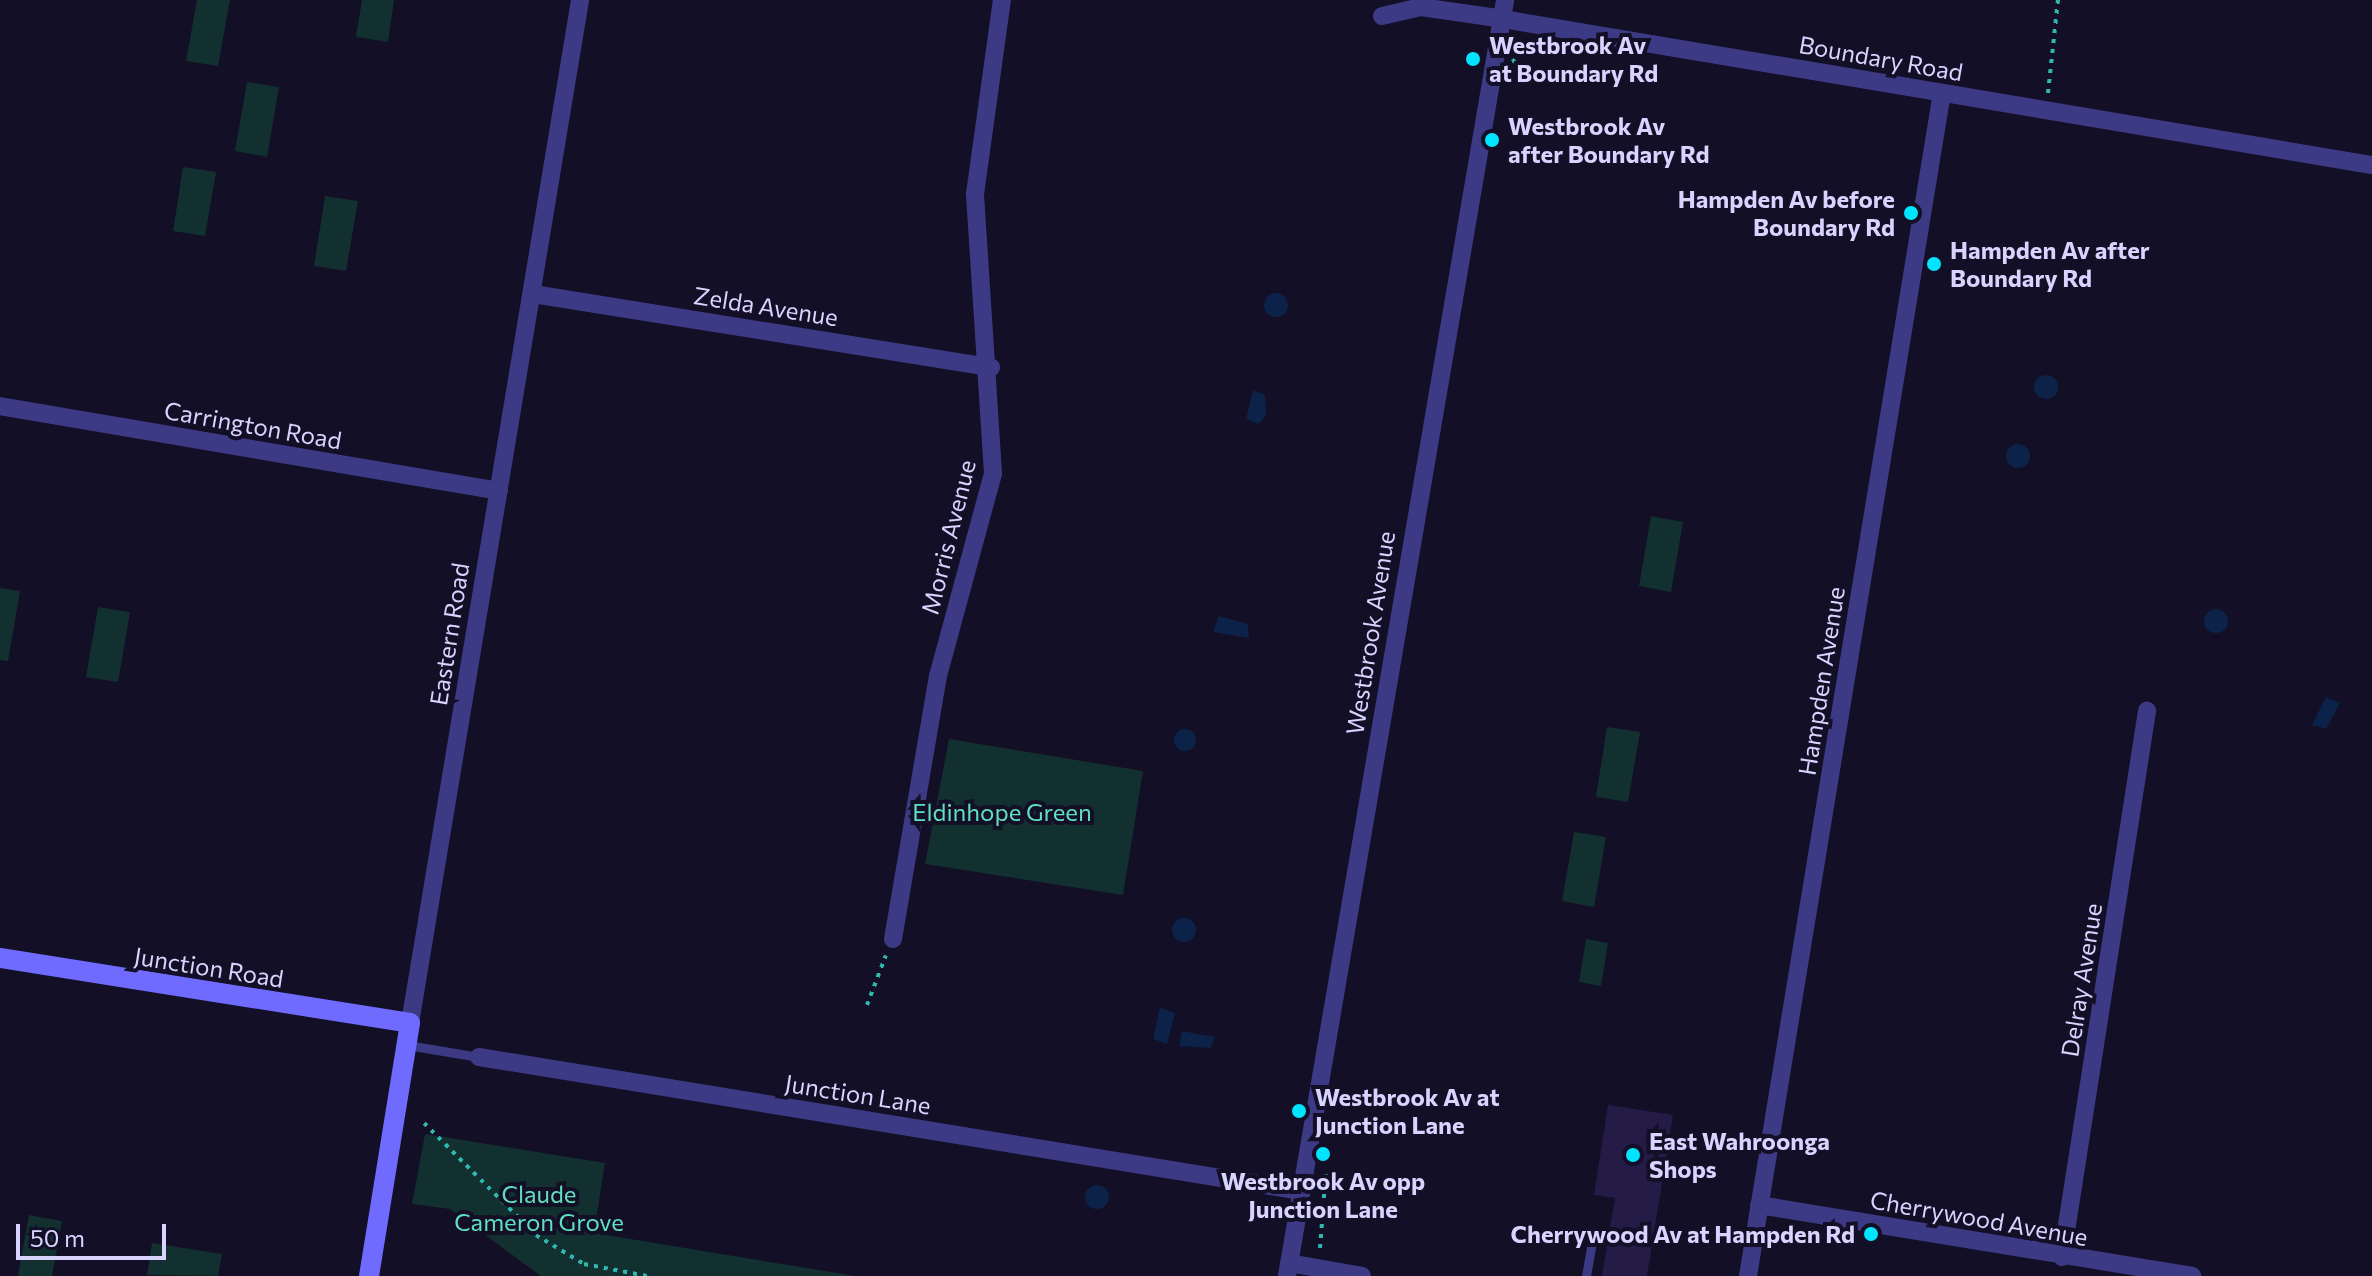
<!DOCTYPE html>
<style>
body{margin:0}
#map{position:relative;width:2372px;height:1276px;overflow:hidden;background:#130f26;font-family:Commissioner,sans-serif}
div>[style]{position:absolute}
.green>*{inset:0;background:#12302f}
.water>*{inset:0;background:#0c2248}
.round{border-radius:50%}
.building>*{inset:0;background:#241b47}
.path>*{height:4px;margin-top:-2px;transform-origin:0;background:repeating-linear-gradient(90deg,#2fb8b0 0 4px,transparent 0 10px)}
.service>*{height:9px;margin:-4.5px;padding:0 4.5px;transform-origin:4.5px;border-radius:4.5px;background:#3d3a85}
.minor>*{height:18px;margin:-9px;padding:0 9px;transform-origin:9px;border-radius:9px;background:#3d3a85}
.secondary>*{height:20px;margin:-10px;padding:0 10px;transform-origin:10px;border-radius:10px;background:#6f6bff}
.dots>*{width:22px;height:22px;translate:-50% -50%;box-sizing:border-box;border:4px solid #130f26;border-radius:50%}
span{translate:-50% -50%;white-space:nowrap;text-align:center;line-height:1.15;-webkit-text-stroke:8px #130f26;paint-order:stroke}
.poi-label{font-size:24px;color:#d9d4ff;font-weight:700}
.left{translate:0 -50%;text-align:left}
.right{translate:-100% -50%;text-align:right}
.street-label{font-size:24px;color:#d9d4ff}
.park-label{font-size:24px;color:#5fe0c0}
.scale{position:absolute;left:16px;top:1224px;width:150px;height:36px;box-sizing:border-box;border:4px solid #d9d4ff;border-top:0;padding-left:10px;font-size:24px;line-height:28px;white-space:nowrap;color:#d9d4ff;-webkit-text-stroke:6px #130f26;paint-order:stroke}
</style>
<div id="map">
<div class="green">
<div style="clip-path:polygon(197px 0,230px 0,218px 66px,186px 61px)"></div>
<div style="clip-path:polygon(362px 0,394px 0,388px 42px,356px 37px)"></div>
<div style="clip-path:polygon(247px 82px,279px 87px,267px 157px,235px 151px)"></div>
<div style="clip-path:polygon(183px 167px,216px 172px,205px 236px,173px 231px)"></div>
<div style="clip-path:polygon(325px 196px,358px 201px,346px 271px,314px 266px)"></div>
<div style="clip-path:polygon(1651px 516px,1683px 522px,1671px 592px,1639px 586px)"></div>
<div style="clip-path:polygon(0 588px,20px 591px,8px 661px,0 660px)"></div>
<div style="clip-path:polygon(98px 607px,130px 612px,118px 682px,86px 677px)"></div>
<div style="clip-path:polygon(1607px 727px,1640px 732px,1628px 802px,1596px 797px)"></div>
<div style="clip-path:polygon(949px 739px,1143px 771px,1123px 895px,925px 864px)"></div>
<div style="clip-path:polygon(1574px 832px,1606px 837px,1594px 907px,1562px 901px)"></div>
<div style="clip-path:polygon(1586px 939px,1608px 943px,1601px 986px,1579px 982px)"></div>
<div style="clip-path:polygon(425px 1134px,605px 1163px,594px 1233px,855px 1276px,541px 1276px,450px 1209px,412px 1204px)"></div>
<div style="clip-path:polygon(29px 1215px,62px 1221px,52px 1276px,18px 1276px)"></div>
<div style="clip-path:polygon(152px 1243px,222px 1254px,218px 1276px,147px 1275px)"></div>
</div>
<div class="water">
<div class="round" style="left:1264px;top:293px;width:24px;height:24px"></div>
<div class="round" style="left:2034px;top:375px;width:24px;height:24px"></div>
<div style="clip-path:polygon(1253px 390px,1265px 395px,1266px 415px,1259px 424px,1246px 419px)"></div>
<div class="round" style="left:2006px;top:444px;width:24px;height:24px"></div>
<div class="round" style="left:2204px;top:609px;width:24px;height:24px"></div>
<div style="clip-path:polygon(1219px 616px,1248px 624px,1249px 638px,1213px 632px)"></div>
<div style="clip-path:polygon(2326px 697px,2340px 703px,2326px 729px,2312px 725px)"></div>
<div class="round" style="left:1174px;top:729px;width:22px;height:22px"></div>
<div class="round" style="left:1172px;top:918px;width:24px;height:24px"></div>
<div style="clip-path:polygon(1160px 1008px,1175px 1013px,1167px 1044px,1153px 1039px)"></div>
<div style="clip-path:polygon(1182px 1031px,1215px 1037px,1210px 1048px,1179px 1046px)"></div>
<div class="round" style="left:1085px;top:1185px;width:24px;height:24px"></div>
</div>
<div class="building">
<div style="clip-path:polygon(1608px 1105px,1673px 1115px,1647px 1276px,1602px 1276px,1615px 1198px,1594px 1195px)"></div>
</div>
<div class="path">
<div style="left:1512px;top:62px;width:14px;rotate:-39deg"></div>
<div style="left:1523px;top:53px;width:13px;rotate:9deg"></div>
<div style="left:1536px;top:55px;width:10px;rotate:-84deg"></div>
<div style="left:2048px;top:93px;width:94px;rotate:-83.9deg"></div>
<div style="left:867px;top:1005px;width:53px;rotate:-69.2deg"></div>
<div style="left:424px;top:1123px;width:158px;rotate:45deg"></div>
<div style="left:536px;top:1235px;width:56px;rotate:31.1deg"></div>
<div style="left:584px;top:1264px;width:64px;rotate:10.8deg"></div>
<div style="left:1320px;top:1248px;width:78px;rotate:-85.6deg"></div>
</div>
<div class="service">
<div style="left:407px;top:1045px;width:73px;rotate:9.5deg"></div>
<div style="left:1586px;top:1276px;width:40px;rotate:-80deg"></div>
</div>
<div class="minor">
<div style="left:1382px;top:16px;width:40px;rotate:-13deg"></div>
<div style="left:1421px;top:7px;width:77px;rotate:8.2deg"></div>
<div style="left:1497px;top:18px;width:887px;rotate:9.54deg"></div>
<div style="left:533px;top:294px;width:464px;rotate:9.1deg"></div>
<div style="left:0;top:406px;width:506px;rotate:9.67deg"></div>
<div style="left:893px;top:939px;width:267px;rotate:-80.3deg"></div>
<div style="left:938px;top:676px;width:210px;rotate:-74.8deg"></div>
<div style="left:993px;top:473px;width:280px;rotate:-93.7deg"></div>
<div style="left:975px;top:194px;width:196px;rotate:-82.1deg"></div>
<div style="left:410px;top:1023px;width:1037px;rotate:-80.56deg"></div>
<div style="left:479px;top:1057px;width:833px;rotate:9.26deg"></div>
<div style="left:1759px;top:1205px;width:439px;rotate:9.3deg"></div>
<div style="left:2062px;top:1257px;width:553px;rotate:-81.15deg"></div>
<div style="left:1289px;top:1263px;width:74px;rotate:10.1deg"></div>
<div style="left:1287px;top:1276px;width:1294px;rotate:-80.3deg"></div>
<div style="left:1748px;top:1276px;width:1199px;rotate:-80.69deg"></div>
</div>
<div class="secondary">
<div style="left:0;top:958px;width:415px;rotate:9deg"></div>
<div style="left:410px;top:1023px;width:256px;rotate:99.2deg"></div>
</div>
<div class="dots">
<div style="left:1473px;top:59px;background:#00e5ff"></div>
<div style="left:1492px;top:140px;background:#00e5ff"></div>
<div style="left:1911px;top:213px;background:#00e5ff"></div>
<div style="left:1934px;top:264px;background:#00e5ff"></div>
<div style="left:1299px;top:1111px;background:#00e5ff"></div>
<div style="left:1323px;top:1154px;background:#00e5ff"></div>
<div style="left:1633px;top:1155px;background:#00e5ff"></div>
<div style="left:1871px;top:1234px;background:#00e5ff"></div>
</div>
<div class="poi-label">
<span class="left" style="left:1489px;top:59px">Westbrook Av<br>at Boundary Rd</span>
<span class="left" style="left:1508px;top:140px">Westbrook Av<br>after Boundary Rd</span>
<span class="right" style="left:1895px;top:213px">Hampden Av before<br>Boundary Rd</span>
<span class="left" style="left:1950px;top:264px">Hampden Av after<br>Boundary Rd</span>
<span class="left" style="left:1315px;top:1111px">Westbrook Av at<br>Junction Lane</span>
<span class="left" style="left:1649px;top:1155px">East Wahroonga<br>Shops</span>
<span style="left:1323px;top:1195px">Westbrook Av opp<br>Junction Lane</span>
<span class="right" style="left:1855px;top:1234px">Cherrywood Av at Hampden Rd</span>
</div>
<div class="street-label">
<span style="left:1881px;top:58px;rotate:10deg">Boundary Road</span>
<span style="left:766px;top:306px;rotate:9deg">Zelda Avenue</span>
<span style="left:253px;top:425px;rotate:10deg">Carrington Road</span>
<span style="left:948px;top:537px;rotate:-76deg">Morris Avenue</span>
<span style="left:1370px;top:633px;rotate:-81deg">Westbrook Avenue</span>
<span style="left:449px;top:634px;rotate:-81deg">Eastern Road</span>
<span style="left:1821px;top:681px;rotate:-81deg">Hampden Avenue</span>
<span style="left:209px;top:967px;rotate:9deg">Junction Road</span>
<span style="left:2081px;top:980px;rotate:-81deg">Delray Avenue</span>
<span style="left:858px;top:1094px;rotate:9deg">Junction Lane</span>
<span style="left:1979px;top:1218px;rotate:10deg">Cherrywood Avenue</span>
</div>
<div class="park-label">
<span style="left:1002px;top:812px">Eldinhope Green</span>
<span style="left:539px;top:1208px">Claude<br>Cameron Grove</span>
</div>
<div class="scale">50 m</div>
</div>
